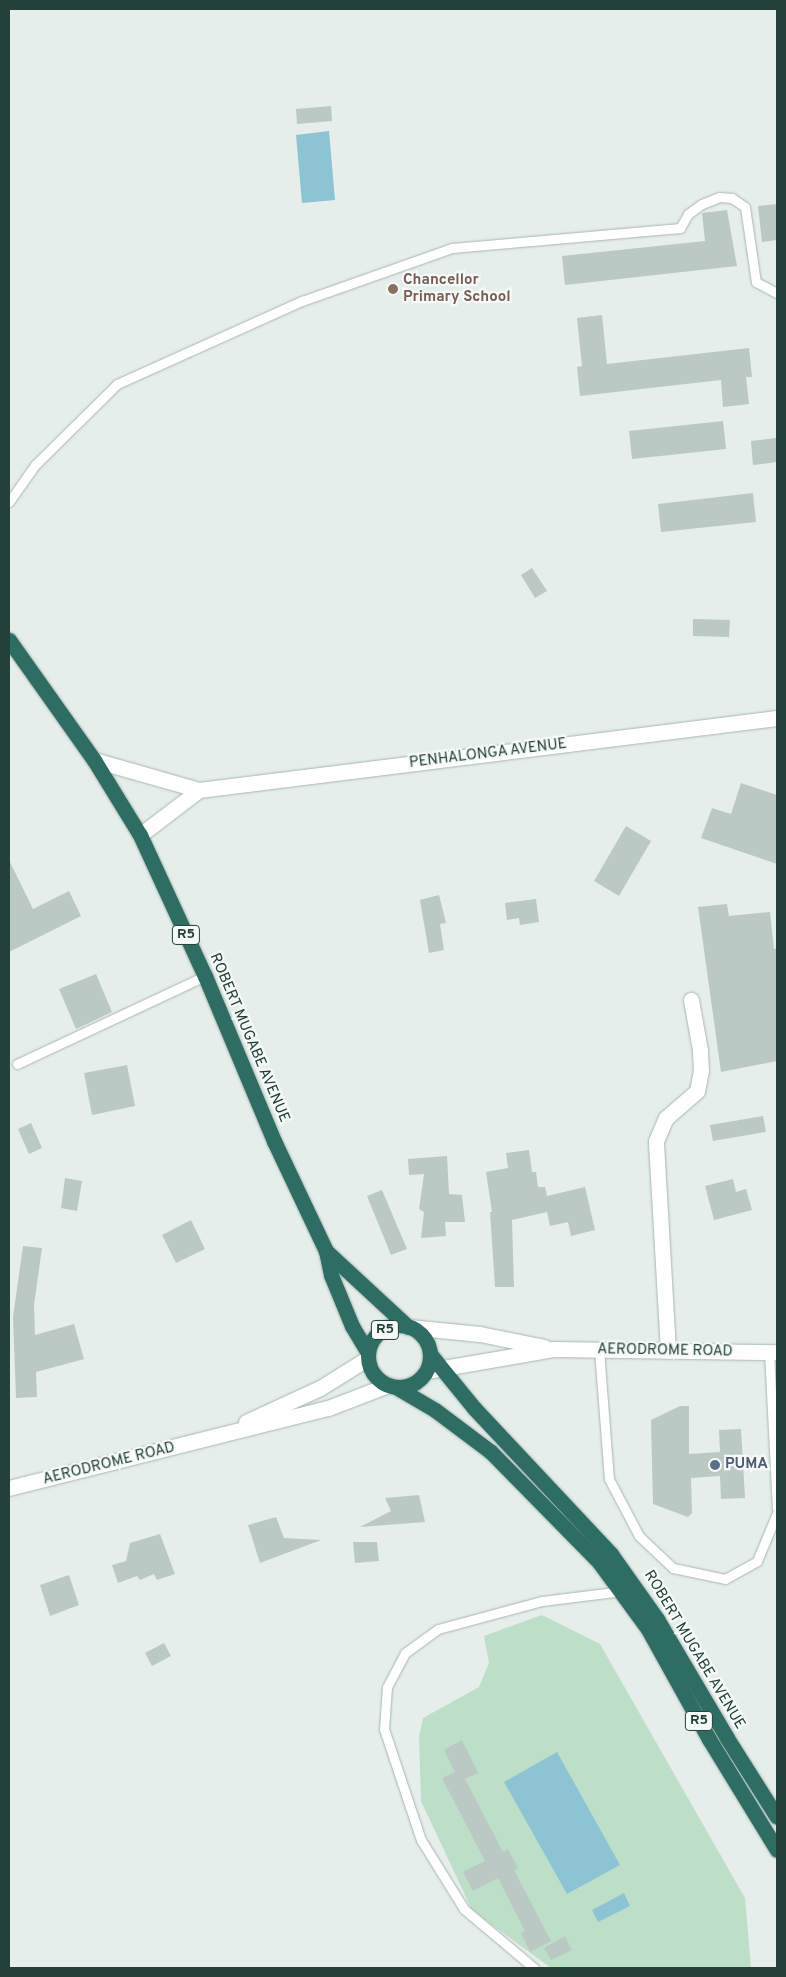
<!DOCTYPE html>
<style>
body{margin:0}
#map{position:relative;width:786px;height:1977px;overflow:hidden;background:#e5eeea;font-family:Overpass,sans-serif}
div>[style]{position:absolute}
.green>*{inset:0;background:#bddfc8}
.water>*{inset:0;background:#8cc4d3}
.building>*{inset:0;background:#bac9c4}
.roads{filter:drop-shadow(0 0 1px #a7b6b2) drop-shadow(0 0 1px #a7b6b2)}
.lane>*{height:9px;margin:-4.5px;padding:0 4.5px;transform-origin:4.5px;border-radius:4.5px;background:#fff}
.street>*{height:15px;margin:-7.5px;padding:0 7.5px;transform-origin:7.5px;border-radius:7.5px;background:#fff}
.secondary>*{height:15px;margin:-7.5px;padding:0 7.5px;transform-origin:7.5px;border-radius:7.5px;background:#fff}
.highway>*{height:15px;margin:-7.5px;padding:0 7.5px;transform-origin:7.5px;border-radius:7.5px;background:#2e6d64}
.highway>.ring{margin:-7.5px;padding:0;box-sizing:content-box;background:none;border:15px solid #2e6d64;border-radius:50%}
.dots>*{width:14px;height:14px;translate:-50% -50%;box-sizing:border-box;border:2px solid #f5faf8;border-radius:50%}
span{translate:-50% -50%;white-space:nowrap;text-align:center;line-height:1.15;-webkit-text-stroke:4.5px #f5faf8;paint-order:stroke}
.shield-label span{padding:1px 4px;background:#f5faf8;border:1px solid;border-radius:4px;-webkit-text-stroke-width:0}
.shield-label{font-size:14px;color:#23403a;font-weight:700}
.education-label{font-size:15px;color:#785e54;font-weight:700}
.left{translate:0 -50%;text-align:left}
.street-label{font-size:15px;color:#23403a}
.service-label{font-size:15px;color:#4e5e75;font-weight:700}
.frame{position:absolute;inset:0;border:10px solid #23403a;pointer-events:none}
</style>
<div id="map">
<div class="green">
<div style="clip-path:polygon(542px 1615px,600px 1644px,745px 1898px,751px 1968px,551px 1968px,472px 1910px,421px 1801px,419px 1737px,423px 1718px,479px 1687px,489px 1663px,484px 1636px)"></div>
</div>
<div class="water">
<div style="clip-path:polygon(329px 131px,335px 200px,302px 203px,296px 135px)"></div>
<div style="clip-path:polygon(557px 1752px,620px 1865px,567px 1894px,504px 1782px)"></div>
<div style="clip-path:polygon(624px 1893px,630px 1906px,598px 1922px,592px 1910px)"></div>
</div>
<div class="building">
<div style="clip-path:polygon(331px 106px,332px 121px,297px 124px,296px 109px)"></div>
<div style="clip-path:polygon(777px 204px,777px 240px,762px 242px,758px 206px)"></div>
<div style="clip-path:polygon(727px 210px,737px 266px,565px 285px,562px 256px,705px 241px,702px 213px)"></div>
<div style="clip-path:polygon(602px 315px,607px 364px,749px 348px,752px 377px,746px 377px,749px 404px,723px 407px,721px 380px,580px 396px,577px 367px,582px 366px,577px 318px)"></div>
<div style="clip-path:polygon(723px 421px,726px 449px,632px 459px,629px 431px)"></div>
<div style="clip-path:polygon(776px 438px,777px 462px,753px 465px,751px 441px)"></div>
<div style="clip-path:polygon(753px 493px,756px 522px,661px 532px,658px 504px)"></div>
<div style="clip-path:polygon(532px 568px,547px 591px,535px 598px,521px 575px)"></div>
<div style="clip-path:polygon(693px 619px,730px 620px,729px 637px,693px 636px)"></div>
<div style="clip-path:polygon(741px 783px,777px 795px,777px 864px,701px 838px,712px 808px,731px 814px)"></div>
<div style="clip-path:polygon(626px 826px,651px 841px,619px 896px,594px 881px)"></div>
<div style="clip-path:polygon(9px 860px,33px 909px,69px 891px,81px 916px,9px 952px)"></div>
<div style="clip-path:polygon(439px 895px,446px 923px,440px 924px,444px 950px,429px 953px,420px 900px)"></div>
<div style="clip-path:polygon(536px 899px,539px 922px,520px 925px,519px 918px,507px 920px,505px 903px)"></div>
<div style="clip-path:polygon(727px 904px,729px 916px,770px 912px,774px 949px,777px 948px,777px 1061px,721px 1072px,698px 907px)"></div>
<div style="clip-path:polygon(96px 974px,112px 1012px,76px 1029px,59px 989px)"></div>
<div style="clip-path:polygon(127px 1065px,135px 1106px,92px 1115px,84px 1073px)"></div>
<div style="clip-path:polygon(763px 1116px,766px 1132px,713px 1141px,710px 1125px)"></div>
<div style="clip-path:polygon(31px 1123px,42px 1148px,29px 1154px,18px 1129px)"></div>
<div style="clip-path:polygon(529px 1150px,532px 1172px,536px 1172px,538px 1187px,545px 1187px,547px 1196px,585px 1187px,595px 1230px,571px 1236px,568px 1222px,550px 1226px,547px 1212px,512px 1220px,514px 1287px,495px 1287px,490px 1212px,492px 1212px,486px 1172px,508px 1168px,506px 1153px)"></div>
<div style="clip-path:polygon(447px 1156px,449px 1194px,462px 1195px,465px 1222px,445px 1222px,446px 1236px,421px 1238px,424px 1212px,419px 1209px,424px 1174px,409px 1175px,408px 1159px)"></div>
<div style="clip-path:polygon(65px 1178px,82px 1181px,77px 1211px,61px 1208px)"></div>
<div style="clip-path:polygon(733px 1179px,736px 1192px,746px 1189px,752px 1210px,714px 1220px,705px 1186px)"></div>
<div style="clip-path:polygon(382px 1190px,407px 1249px,391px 1255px,367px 1196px)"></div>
<div style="clip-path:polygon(191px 1220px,205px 1249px,176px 1263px,162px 1235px)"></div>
<div style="clip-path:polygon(23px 1246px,42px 1248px,34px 1305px,35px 1335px,74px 1324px,84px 1359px,36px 1372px,37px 1397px,16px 1398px,13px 1317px)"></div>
<div style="clip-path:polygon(680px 1406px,689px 1406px,689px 1454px,720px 1452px,719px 1430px,741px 1429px,745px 1498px,721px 1499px,720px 1476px,691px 1478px,692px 1513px,688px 1517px,653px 1504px,651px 1420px)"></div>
<div style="clip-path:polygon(419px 1495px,425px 1522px,360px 1527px,391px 1511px,385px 1498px)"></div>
<div style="clip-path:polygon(276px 1517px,284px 1538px,321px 1540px,260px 1563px,248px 1525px)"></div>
<div style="clip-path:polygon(160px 1534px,175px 1574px,157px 1580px,154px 1574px,140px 1580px,137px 1576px,118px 1583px,112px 1565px,126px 1561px,130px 1543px)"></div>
<div style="clip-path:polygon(353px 1542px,377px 1542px,379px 1561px,355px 1563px)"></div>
<div style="clip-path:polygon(69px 1575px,79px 1605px,50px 1616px,40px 1585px)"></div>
<div style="clip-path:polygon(164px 1643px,171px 1656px,152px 1666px,145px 1653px)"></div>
<div style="clip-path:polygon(462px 1740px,478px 1773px,465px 1779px,503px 1852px,508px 1849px,518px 1868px,514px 1870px,551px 1941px,530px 1952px,521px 1933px,525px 1931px,498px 1878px,473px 1891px,463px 1872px,485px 1861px,442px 1778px,455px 1772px,444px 1750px)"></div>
<div style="clip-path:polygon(565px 1936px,572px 1950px,551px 1960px,544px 1948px)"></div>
</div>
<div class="roads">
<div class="lane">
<div style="left:9px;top:502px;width:45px;rotate:-54.9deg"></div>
<div style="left:35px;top:465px;width:115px;rotate:-44.6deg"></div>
<div style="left:117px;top:384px;width:203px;rotate:-24.2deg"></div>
<div style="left:302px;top:301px;width:159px;rotate:-19.5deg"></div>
<div style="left:452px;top:248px;width:229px;rotate:-5deg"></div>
<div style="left:680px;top:228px;width:16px;rotate:-60deg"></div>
<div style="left:688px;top:214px;width:17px;rotate:-36deg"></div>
<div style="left:702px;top:204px;width:18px;rotate:-22deg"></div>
<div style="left:719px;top:197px;width:13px;rotate:4deg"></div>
<div style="left:732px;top:198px;width:16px;rotate:35deg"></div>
<div style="left:745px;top:207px;width:76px;rotate:81.7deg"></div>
<div style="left:756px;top:282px;width:24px;rotate:28deg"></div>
<div style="left:17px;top:1064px;width:208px;rotate:-25.1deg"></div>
<div style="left:599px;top:1350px;width:129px;rotate:85.6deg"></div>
<div style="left:609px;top:1479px;width:64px;rotate:62.2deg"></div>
<div style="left:639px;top:1536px;width:47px;rotate:43.3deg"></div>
<div style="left:673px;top:1568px;width:53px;rotate:11.9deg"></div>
<div style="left:725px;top:1579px;width:37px;rotate:-29deg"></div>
<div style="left:757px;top:1561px;width:52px;rotate:-67.4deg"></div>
<div style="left:769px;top:1352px;width:156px;rotate:87.1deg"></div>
<div style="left:534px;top:1968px;width:92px;rotate:-139.9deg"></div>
<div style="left:464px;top:1909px;width:81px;rotate:-121.9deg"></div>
<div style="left:421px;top:1840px;width:117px;rotate:-108.4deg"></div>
<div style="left:384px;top:1729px;width:42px;rotate:-85.9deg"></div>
<div style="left:387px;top:1687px;width:38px;rotate:-62deg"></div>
<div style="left:405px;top:1653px;width:41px;rotate:-36deg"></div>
<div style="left:438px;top:1629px;width:108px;rotate:-15.1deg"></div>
<div style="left:542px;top:1601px;width:81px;rotate:-7.1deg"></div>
</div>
<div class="street">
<div style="left:94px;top:760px;width:109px;rotate:15.9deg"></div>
<div style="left:199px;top:790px;width:582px;rotate:-7.1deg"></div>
<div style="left:140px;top:835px;width:74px;rotate:-37.3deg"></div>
<div style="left:668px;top:1351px;width:210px;rotate:-93.3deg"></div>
<div style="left:656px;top:1141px;width:25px;rotate:-67deg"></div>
<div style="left:666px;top:1118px;width:41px;rotate:-41.1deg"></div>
<div style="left:697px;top:1091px;width:20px;rotate:-79deg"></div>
<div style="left:701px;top:1071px;width:21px;rotate:-93deg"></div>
<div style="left:700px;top:1050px;width:51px;rotate:-100.2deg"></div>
</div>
<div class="secondary">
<div style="left:409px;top:1327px;width:71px;rotate:5.6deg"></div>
<div style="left:480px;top:1334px;width:65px;rotate:11.5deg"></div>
<div style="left:426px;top:1371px;width:129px;rotate:-9.8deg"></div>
<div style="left:553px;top:1349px;width:224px;rotate:0.8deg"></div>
<div style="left:246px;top:1422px;width:81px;rotate:-24.7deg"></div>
<div style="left:320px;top:1388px;width:57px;rotate:-32deg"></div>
<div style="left:9px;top:1488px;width:329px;rotate:-14.1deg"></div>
<div style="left:328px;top:1408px;width:64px;rotate:-21deg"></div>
</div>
<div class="highway">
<div style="left:9px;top:640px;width:147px;rotate:54.7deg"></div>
<div style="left:94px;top:760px;width:88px;rotate:58.5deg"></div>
<div style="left:140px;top:835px;width:155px;rotate:65.3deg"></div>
<div style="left:205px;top:976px;width:179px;rotate:67.3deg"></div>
<div style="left:274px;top:1141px;width:122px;rotate:64.7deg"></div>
<div style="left:326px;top:1251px;width:25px;rotate:78deg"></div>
<div style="left:331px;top:1275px;width:55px;rotate:67.6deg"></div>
<div style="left:352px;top:1326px;width:31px;rotate:59deg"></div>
<div style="left:326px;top:1251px;width:112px;rotate:42.8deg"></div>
<div class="ring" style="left:368px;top:1325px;width:47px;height:47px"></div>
<div style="left:430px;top:1354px;width:70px;rotate:50.8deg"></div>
<div style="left:474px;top:1408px;width:200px;rotate:46.8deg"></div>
<div style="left:611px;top:1554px;width:80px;rotate:54.7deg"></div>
<div style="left:657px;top:1619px;width:138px;rotate:59.5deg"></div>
<div style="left:727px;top:1738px;width:93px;rotate:57.7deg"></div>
<div style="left:396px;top:1387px;width:45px;rotate:30.5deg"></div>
<div style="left:435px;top:1410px;width:70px;rotate:36.9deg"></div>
<div style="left:491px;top:1452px;width:154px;rotate:45.5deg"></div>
<div style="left:599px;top:1562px;width:83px;rotate:53.8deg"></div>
<div style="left:648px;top:1629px;width:126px;rotate:61deg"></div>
<div style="left:709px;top:1739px;width:130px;rotate:58.5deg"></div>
</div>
</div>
<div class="dots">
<div style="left:393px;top:289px;background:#8d6e63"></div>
<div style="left:715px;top:1465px;background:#5c6f8a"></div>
</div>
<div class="shield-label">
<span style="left:186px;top:935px">R5</span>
<span style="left:385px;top:1330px">R5</span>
<span style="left:699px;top:1721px">R5</span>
</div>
<div class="education-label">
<span class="left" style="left:403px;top:289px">Chancellor<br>Primary School</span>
</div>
<div class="street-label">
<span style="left:488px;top:754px;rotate:-7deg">PENHALONGA AVENUE</span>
<span style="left:249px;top:1038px;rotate:67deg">ROBERT MUGABE AVENUE</span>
<span style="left:665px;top:1351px;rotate:1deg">AERODROME ROAD</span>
<span style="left:109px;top:1464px;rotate:-14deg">AERODROME ROAD</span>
<span style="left:694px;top:1650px;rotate:59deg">ROBERT MUGABE AVENUE</span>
</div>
<div class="service-label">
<span class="left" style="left:725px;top:1465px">PUMA</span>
</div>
<div class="frame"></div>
</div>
